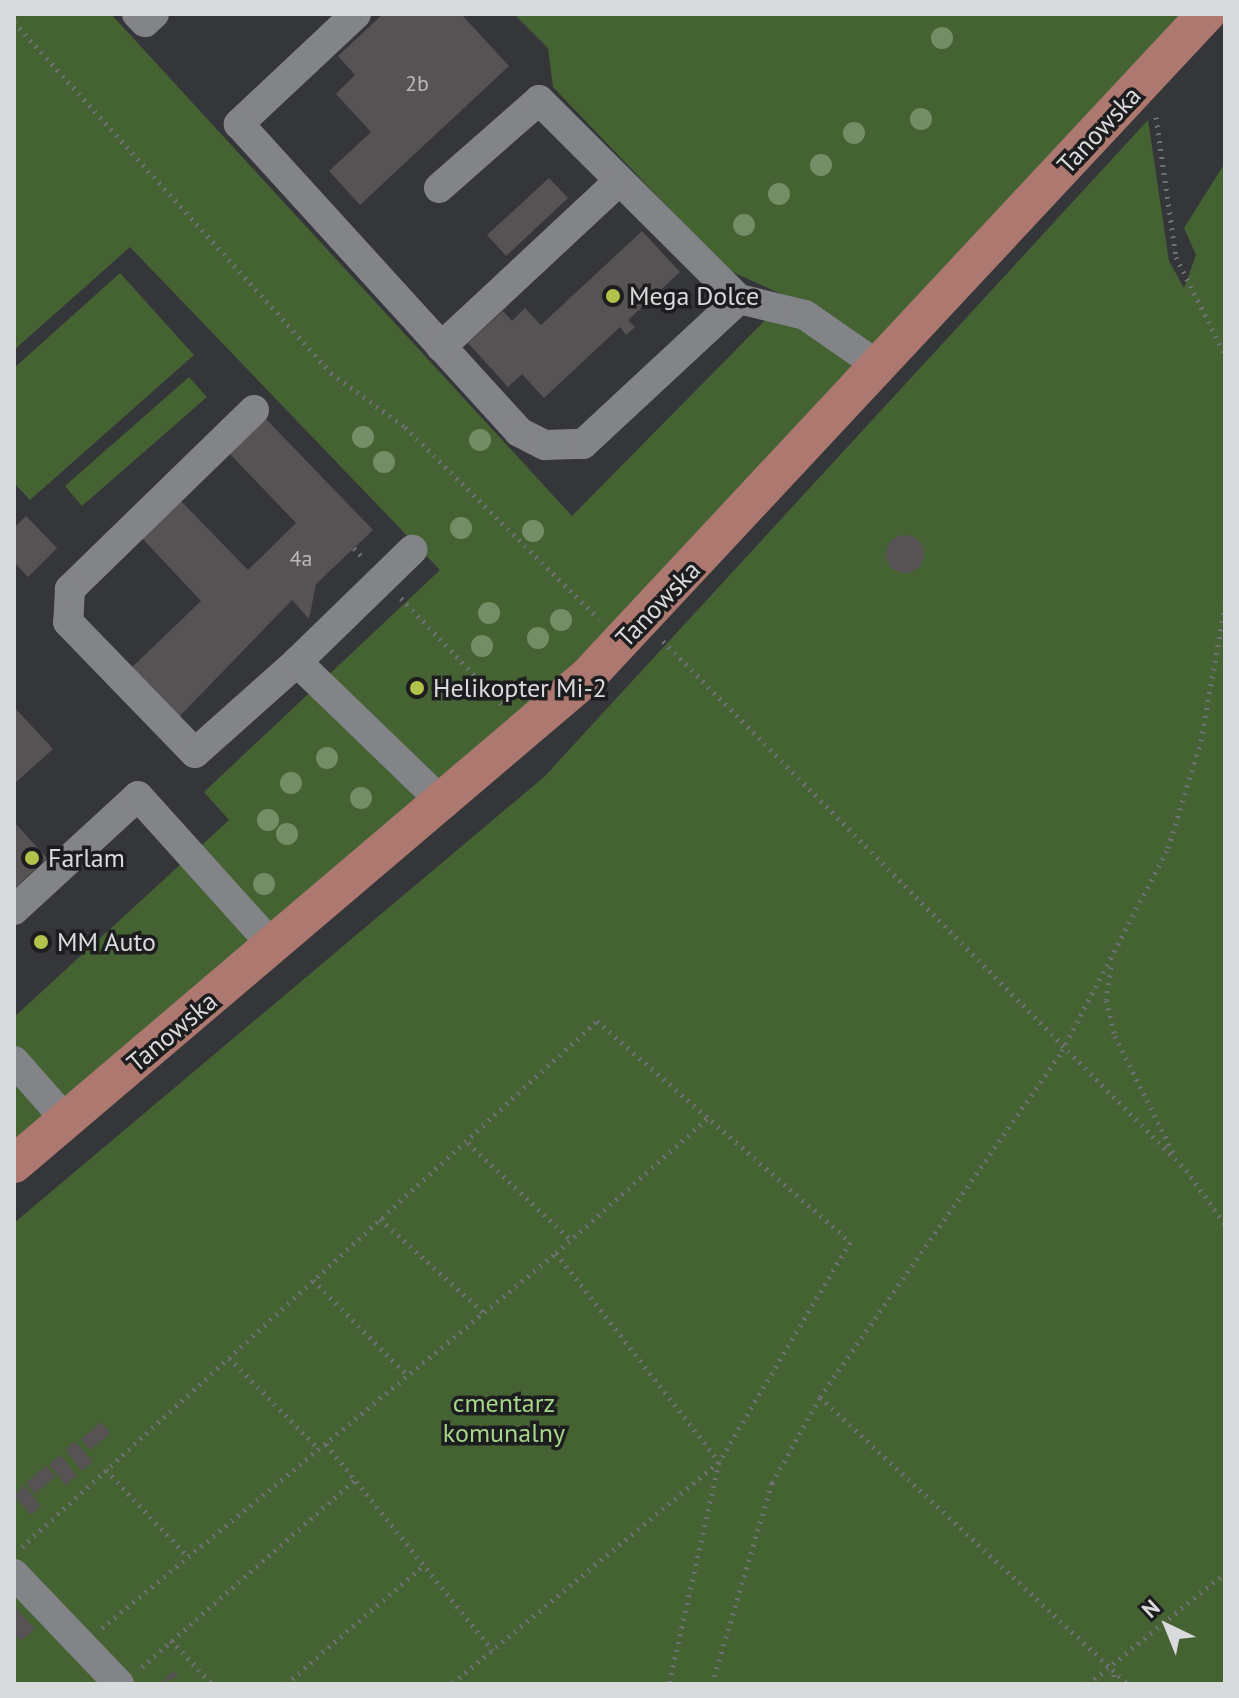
<!DOCTYPE html>
<style>
body{margin:0}
#map{position:relative;width:1239px;height:1698px;overflow:hidden;background:#353639;font-family:"PT Sans",sans-serif}
div>[style]{position:absolute}
.green>*{inset:0;background:#456233}
.building>*{inset:0;background:#575355}
.round{border-radius:50%}
.path>*{height:5px;margin-top:-2.5px;transform-origin:0;background:repeating-linear-gradient(90deg,#6f7073 0 2px,transparent 0 8px)}
.minor>*{height:30px;margin:-15px;padding:0 15px;transform-origin:15px;border-radius:15px;background:#838488}
.major>*{height:38px;margin:-19px;padding:0 19px;transform-origin:19px;border-radius:19px;background:#ad786f}
.trees>*{width:22px;height:22px;margin:-11px;border-radius:50%;background:#738e64}
.dots>*{width:22px;height:22px;translate:-50% -50%;box-sizing:border-box;border:4px solid #1d1d1f;border-radius:50%}
span{translate:-50% -50%;white-space:nowrap;text-align:center;line-height:1.15;-webkit-text-stroke:7px #1d1d1f;paint-order:stroke}
.number-label{font-size:22px;color:#b8b8ba}
.number-label span{-webkit-text-stroke-width:0}
.street-label{font-size:26px;color:#d9dadc}
.poi-label{font-size:26px;color:#d9dadc}
.left{translate:0 -50%;text-align:left}
.park-label{font-size:26px;color:#a6d688}
.frame{position:absolute;inset:0;border:16px solid #d9dadc;pointer-events:none}
.north{position:absolute;left:1127px;top:1586px;width:80px;height:80px;-webkit-text-stroke:6px #1d1d1f;paint-order:stroke;rotate:317deg;font-size:22px;font-weight:700;line-height:32px;text-align:center;color:#d9dadc}
.north::after{content:'';display:block;margin:auto;width:28px;height:36px;background:#d9dadc;clip-path:polygon(50% 0,100% 100%,50% 72%,0 100%)}
</style>
<div id="map">
<div class="green">
<div style="clip-path:polygon(14px 14px,111px 14px,572px 516px,788px 297px,728px 270px,553px 87px,548px 48px,514px 14px,1188px 14px,638px 600px,479px 755px,14px 1146px,14px 1017px,229px 820px,204px 792px,440px 570px,130px 247px,14px 350px)"></div>
<div style="clip-path:polygon(1148px 120px,1169px 261px,1184px 288px,1196px 255px,1184px 228px,1225px 163px,1225px 1684px,14px 1684px,14px 1223px,544px 777px)"></div>
<div style="clip-path:polygon(120px 273px,194px 355px,30px 500px,14px 483px,14px 368px)"></div>
<div style="clip-path:polygon(189px 377px,207px 397px,82px 506px,65px 486px)"></div>
</div>
<div class="building">
<div style="clip-path:polygon(383px 14px,461px 14px,509px 66px,360px 205px,329px 171px,371px 132px,336px 94px,355px 75px,338px 56px)"></div>
<div style="clip-path:polygon(549px 178px,568px 198px,506px 256px,487px 235px)"></div>
<div style="clip-path:polygon(642px 231px,680px 272px,628px 320px,635px 327px,626px 335px,620px 327px,544px 398px,522px 374px,508px 387px,468px 343px,503px 311px,512px 321px,525px 308px,541px 325px)"></div>
<div style="clip-path:polygon(265px 418px,373px 530px,316px 584px,309px 619px,292px 600px,175px 721px,127px 672px,201px 601px,141px 537px,180px 500px,248px 570px,296px 523px,229px 453px)"></div>
<div style="clip-path:polygon(26px 516px,57px 548px,28px 577px,14px 562px,14px 528px)"></div>
<div class="round" style="left:886px;top:535px;width:38px;height:38px"></div>
<div style="clip-path:polygon(14px 707px,53px 749px,14px 784px)"></div>
<div style="clip-path:polygon(14px 822px,47px 858px,14px 889px)"></div>
<div style="clip-path:polygon(101px 1422px,110px 1433px,90px 1450px,81px 1439px)"></div>
<div style="clip-path:polygon(75px 1441px,93px 1462px,82px 1471px,65px 1450px)"></div>
<div style="clip-path:polygon(60px 1455px,77px 1475px,66px 1485px,49px 1465px)"></div>
<div style="clip-path:polygon(46px 1466px,55px 1477px,35px 1494px,26px 1483px)"></div>
<div style="clip-path:polygon(24px 1485px,41px 1506px,31px 1515px,14px 1496px)"></div>
<div style="clip-path:polygon(14px 1606px,35px 1629px,21px 1641px,14px 1634px)"></div>
<div style="clip-path:polygon(173px 1671px,178px 1676px,160px 1684px)"></div>
</div>
<div class="path">
<div style="left:14px;top:22px;width:473px;rotate:47.9deg"></div>
<div style="left:331px;top:373px;width:92px;rotate:36.1deg"></div>
<div style="left:405px;top:427px;width:273px;rotate:44.7deg"></div>
<div style="left:1156px;top:117px;width:141px;rotate:81.9deg"></div>
<div style="left:1176px;top:257px;width:110px;rotate:63.4deg"></div>
<div style="left:354px;top:548px;width:15px;rotate:48deg"></div>
<div style="left:401px;top:598px;width:149px;rotate:46.4deg"></div>
<div style="left:663px;top:641px;width:744px;rotate:45.33deg"></div>
<div style="left:1186px;top:1170px;width:67px;rotate:54.2deg"></div>
<div style="left:1111px;top:967px;width:33px;rotate:99deg"></div>
<div style="left:1106px;top:1000px;width:37px;rotate:76deg"></div>
<div style="left:1115px;top:1036px;width:135px;rotate:63.6deg"></div>
<div style="left:468px;top:1143px;width:141px;rotate:43.3deg"></div>
<div style="left:380px;top:1219px;width:140px;rotate:42.1deg"></div>
<div style="left:556px;top:1253px;width:203px;rotate:-41.6deg"></div>
<div style="left:313px;top:1280px;width:135px;rotate:45.3deg"></div>
<div style="left:229px;top:1358px;width:128px;rotate:45.3deg"></div>
<div style="left:820px;top:1397px;width:421px;rotate:43deg"></div>
<div style="left:326px;top:1444px;width:265px;rotate:51.1deg"></div>
<div style="left:106px;top:1470px;width:120px;rotate:46.7deg"></div>
<div style="left:22px;top:1547px;width:779px;rotate:-42.45deg"></div>
<div style="left:597px;top:1021px;width:336px;rotate:41.1deg"></div>
<div style="left:850px;top:1242px;width:256px;rotate:120.8deg"></div>
<div style="left:719px;top:1462px;width:228px;rotate:102.7deg"></div>
<div style="left:102px;top:1628px;width:589px;rotate:-39.56deg"></div>
<div style="left:556px;top:1253px;width:265px;rotate:52deg"></div>
<div style="left:719px;top:1462px;width:347px;rotate:140.3deg"></div>
<div style="left:171px;top:1640px;width:60px;rotate:47deg"></div>
<div style="left:142px;top:1667px;width:283px;rotate:-41.3deg"></div>
<div style="left:286px;top:1684px;width:182px;rotate:-40.8deg"></div>
<div style="left:712px;top:1684px;width:210px;rotate:-73.4deg"></div>
<div style="left:772px;top:1483px;width:98px;rotate:-60.8deg"></div>
<div style="left:820px;top:1397px;width:422px;rotate:-55deg"></div>
<div style="left:1062px;top:1051px;width:229px;rotate:-62.4deg"></div>
<div style="left:1168px;top:848px;width:112px;rotate:-72.9deg"></div>
<div style="left:1201px;top:741px;width:138px;rotate:-80deg"></div>
<div style="left:1088px;top:1684px;width:176px;rotate:-39deg"></div>
<div style="left:1114px;top:1684px;width:13px;rotate:-90deg"></div>
</div>
<div class="minor">
<div style="left:137px;top:14px;width:11px;rotate:45deg"></div>
<div style="left:145px;top:22px;width:12px;rotate:-42deg"></div>
<div style="left:356px;top:14px;width:161px;rotate:136.8deg"></div>
<div style="left:239px;top:124px;width:416px;rotate:47.7deg"></div>
<div style="left:519px;top:432px;width:29px;rotate:27deg"></div>
<div style="left:545px;top:445px;width:38px;rotate:-2deg"></div>
<div style="left:583px;top:444px;width:213px;rotate:-42.9deg"></div>
<div style="left:739px;top:299px;width:68px;rotate:13.6deg"></div>
<div style="left:805px;top:315px;width:91px;rotate:34.7deg"></div>
<div style="left:439px;top:188px;width:133px;rotate:-41.3deg"></div>
<div style="left:539px;top:100px;width:282px;rotate:44.9deg"></div>
<div style="left:441px;top:347px;width:239px;rotate:-43deg"></div>
<div style="left:254px;top:410px;width:257px;rotate:135.8deg"></div>
<div style="left:70px;top:589px;width:33px;rotate:93deg"></div>
<div style="left:68px;top:622px;width:182px;rotate:45.9deg"></div>
<div style="left:195px;top:753px;width:137px;rotate:-41.7deg"></div>
<div style="left:297px;top:662px;width:204px;rotate:44deg"></div>
<div style="left:297px;top:662px;width:161px;rotate:-44.2deg"></div>
<div style="left:14px;top:910px;width:168px;rotate:-42.6deg"></div>
<div style="left:138px;top:796px;width:203px;rotate:48deg"></div>
<div style="left:14px;top:1061px;width:79px;rotate:48.6deg"></div>
<div style="left:14px;top:1574px;width:152px;rotate:46.3deg"></div>
</div>
<div class="major">
<div style="left:14px;top:1164px;width:753px;rotate:-40.37deg"></div>
<div style="left:588px;top:676px;width:906px;rotate:-46.97deg"></div>
</div>
<div class="trees">
<div style="left:942px;top:38px"></div>
<div style="left:921px;top:119px"></div>
<div style="left:854px;top:133px"></div>
<div style="left:821px;top:165px"></div>
<div style="left:779px;top:194px"></div>
<div style="left:744px;top:225px"></div>
<div style="left:363px;top:437px"></div>
<div style="left:480px;top:440px"></div>
<div style="left:384px;top:462px"></div>
<div style="left:461px;top:528px"></div>
<div style="left:533px;top:531px"></div>
<div style="left:489px;top:613px"></div>
<div style="left:561px;top:620px"></div>
<div style="left:538px;top:638px"></div>
<div style="left:482px;top:646px"></div>
<div style="left:327px;top:758px"></div>
<div style="left:291px;top:783px"></div>
<div style="left:361px;top:798px"></div>
<div style="left:268px;top:820px"></div>
<div style="left:287px;top:834px"></div>
<div style="left:264px;top:884px"></div>
</div>
<div class="dots">
<div style="left:613px;top:296px;background:#b3c24b"></div>
<div style="left:417px;top:688px;background:#b3c24b"></div>
<div style="left:32px;top:858px;background:#b3c24b"></div>
<div style="left:41px;top:942px;background:#b3c24b"></div>
</div>
<div class="number-label">
<span style="left:417px;top:84px">2b</span>
<span style="left:301px;top:559px">4a</span>
</div>
<div class="street-label">
<span style="left:1099px;top:130px;rotate:-47deg">Tanowska</span>
<span style="left:658px;top:604px;rotate:-46deg">Tanowska</span>
<span style="left:172px;top:1032px;rotate:-40deg">Tanowska</span>
</div>
<div class="poi-label">
<span class="left" style="left:629px;top:296px">Mega Dolce</span>
<span class="left" style="left:433px;top:688px">Helikopter Mi-2</span>
<span class="left" style="left:48px;top:858px">Farlam</span>
<span class="left" style="left:57px;top:942px">MM Auto</span>
</div>
<div class="park-label">
<span style="left:504px;top:1418px">cmentarz<br>komunalny</span>
</div>
<div class="frame"></div>
<div class="north">N</div>
</div>
